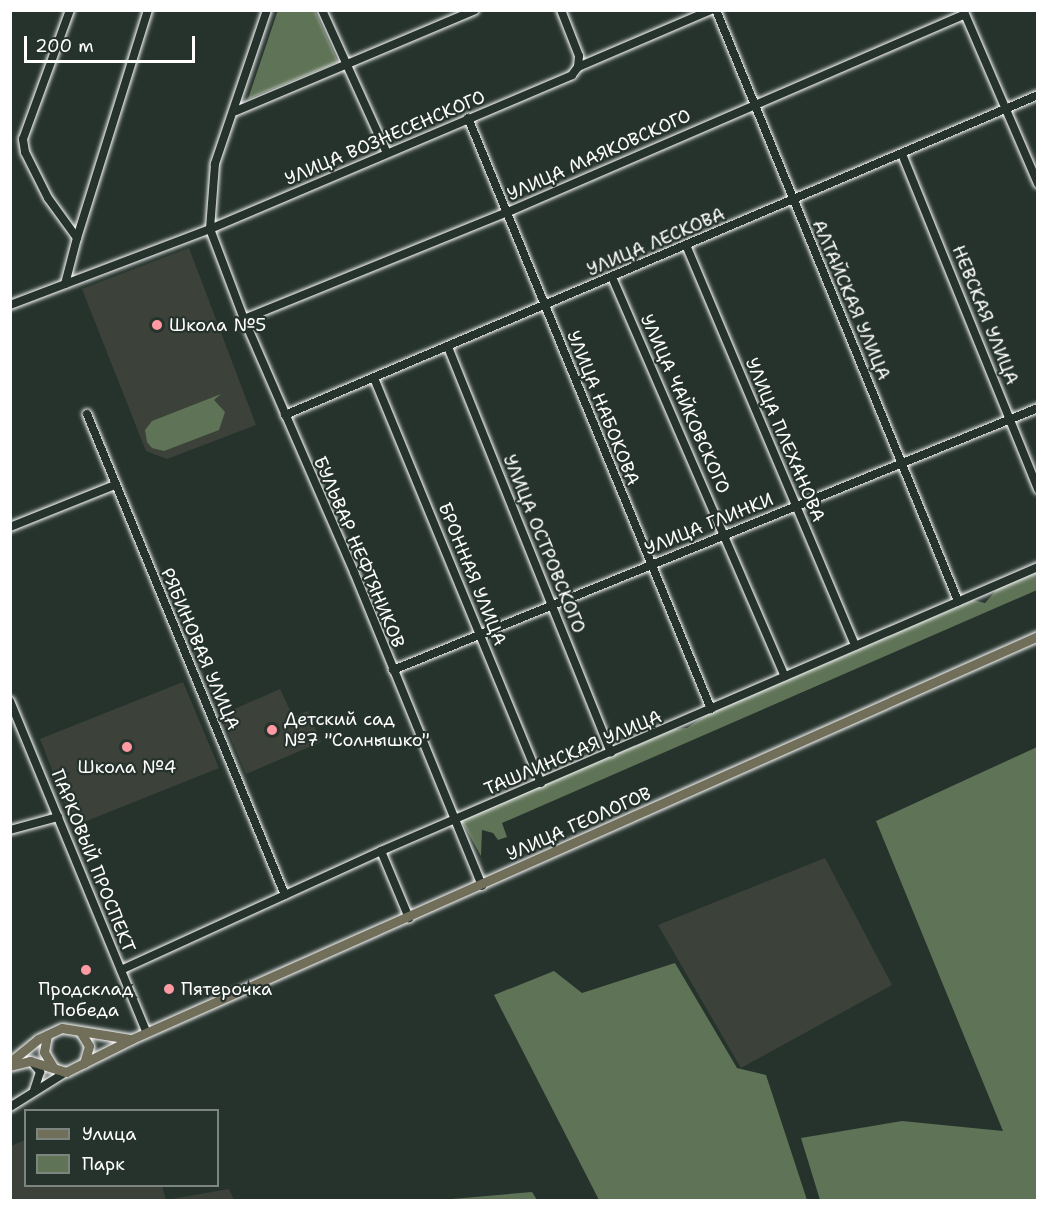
<!DOCTYPE html>
<meta charset="utf-8">
<style>
body{margin:0}
#map{position:relative;width:1048px;height:1211px;overflow:hidden;background:#26332d;font-family:"Shantell Sans",sans-serif}
div>[style]{position:absolute}
.built>*{inset:0;background:#3c423a}
.green>*{inset:0;background:#5f7357}
.roads{filter:drop-shadow(0 0 2px #fff) drop-shadow(0 0 2px #fff)}
.minor>*{height:8px;margin:-4px;padding:0 4px;transform-origin:4px;border-radius:4px;background:#26332d}
.major>*{height:9px;margin:-4.5px;padding:0 4.5px;transform-origin:4.5px;border-radius:4.5px;background:#716e59}
.dots>*{width:16px;height:16px;translate:-50% -50%;box-sizing:border-box;border:3px solid #26332d;border-radius:50%}
span{translate:-50% -50%;white-space:nowrap;text-align:center;line-height:1.15;-webkit-text-stroke:4.5px #26332d;paint-order:stroke}
.street-label{font-size:18px;color:#fff}
.poi-label{font-size:18px;color:#fff}
.left{translate:0 -50%;text-align:left}
.frame{position:absolute;inset:0;border:12px solid #fff;pointer-events:none}
.legend{position:absolute;left:24px;top:1109px;width:195px;height:78px;box-sizing:border-box;background:#26332d;border:2px solid #7d8581;margin:0;padding:8px 10px;list-style:none;font-size:18px;color:#fff}
.legend li{display:flex;align-items:center;gap:12px;height:30px}
.legend b{width:30px;border:2px solid #7d8581}
.scale{position:absolute;left:24px;top:36px;width:171px;height:27px;box-sizing:border-box;border:3px solid #fff;border-top:0;padding-left:8px;font-size:18px;line-height:21px;white-space:nowrap;color:#fff;-webkit-text-stroke:4px #26332d;paint-order:stroke}
</style>
<div id="map">
<div class="built">
<div style="clip-path:polygon(189px 248px,256px 425px,167px 459px,146px 451px,82px 289px)"></div>
<div style="clip-path:polygon(183px 682px,219px 768px,74px 826px,40px 739px)"></div>
<div style="clip-path:polygon(280px 689px,293px 717px,308px 711px,321px 742px,246px 774px,221px 715px)"></div>
<div style="clip-path:polygon(825px 858px,892px 985px,741px 1068px,658px 925px)"></div>
<div style="clip-path:polygon(25px 1140px,26px 1186px,162px 1186px,166px 1200px,229px 1189px,234px 1200px,11px 1200px,11px 1146px)"></div>
</div>
<div class="green">
<div style="clip-path:polygon(278px 10px,315px 11px,338px 62px,248px 99px)"></div>
<div style="clip-path:polygon(221px 394px,214px 400px,225px 412px,219px 430px,164px 451px,152px 448px,147px 442px,145px 430px,152px 421px)"></div>
<div style="clip-path:polygon(1037px 570px,1037px 590px,502px 823px,507px 837px,498px 840px,493px 833px,482px 830px,481px 856px,461px 820px,675px 729px,687px 728px,706px 715px,973px 600px,985px 603px,999px 587px)"></div>
<div style="clip-path:polygon(1037px 747px,1037px 1200px,820px 1200px,801px 1138px,902px 1121px,1003px 1131px,876px 821px)"></div>
<div style="clip-path:polygon(675px 963px,737px 1068px,766px 1075px,807px 1200px,599px 1200px,494px 995px,554px 971px,582px 993px)"></div>
<div style="clip-path:polygon(532px 1192px,537px 1200px,440px 1200px)"></div>
</div>
<div class="roads">
<div class="minor">
<div style="left:267px;top:10px;width:163px;rotate:108.7deg"></div>
<div style="left:215px;top:164px;width:65px;rotate:94.4deg"></div>
<div style="left:210px;top:229px;width:96px;rotate:69.3deg"></div>
<div style="left:244px;top:319px;width:276px;rotate:66.5deg"></div>
<div style="left:354px;top:572px;width:339px;rotate:67.8deg"></div>
<div style="left:322px;top:10px;width:157px;rotate:65.6deg"></div>
<div style="left:561px;top:10px;width:49px;rotate:68.6deg"></div>
<div style="left:579px;top:56px;width:11px;rotate:95deg"></div>
<div style="left:716px;top:10px;width:639px;rotate:67.73deg"></div>
<div style="left:964px;top:12px;width:187px;rotate:66.7deg"></div>
<div style="left:236px;top:111px;width:259px;rotate:-22.9deg"></div>
<div style="left:468px;top:118px;width:639px;rotate:67.65deg"></div>
<div style="left:902px;top:154px;width:362px;rotate:67.9deg"></div>
<div style="left:77px;top:238px;width:239px;rotate:-72.7deg"></div>
<div style="left:686px;top:245px;width:435px;rotate:67.1deg"></div>
<div style="left:612px;top:277px;width:435px;rotate:66.6deg"></div>
<div style="left:65px;top:284px;width:48px;rotate:-75.4deg"></div>
<div style="left:77px;top:238px;width:49px;rotate:-125.9deg"></div>
<div style="left:48px;top:198px;width:51px;rotate:-116.6deg"></div>
<div style="left:25px;top:152px;width:13px;rotate:-99deg"></div>
<div style="left:23px;top:139px;width:137px;rotate:-70deg"></div>
<div style="left:10px;top:305px;width:214px;rotate:-20.8deg"></div>
<div style="left:210px;top:229px;width:393px;rotate:-23deg"></div>
<div style="left:572px;top:75px;width:10px;rotate:-53deg"></div>
<div style="left:578px;top:67px;width:145px;rotate:-23.2deg"></div>
<div style="left:244px;top:319px;width:285px;rotate:-22.1deg"></div>
<div style="left:508px;top:212px;width:498px;rotate:-23.4deg"></div>
<div style="left:448px;top:347px;width:437px;rotate:68.1deg"></div>
<div style="left:374px;top:378px;width:438px;rotate:67.6deg"></div>
<div style="left:87px;top:414px;width:520px;rotate:67.63deg"></div>
<div style="left:285px;top:415px;width:818px;rotate:-23.02deg"></div>
<div style="left:10px;top:527px;width:113px;rotate:-21.8deg"></div>
<div style="left:393px;top:670px;width:696px;rotate:-22.11deg"></div>
<div style="left:10px;top:701px;width:359px;rotate:67.6deg"></div>
<div style="left:10px;top:830px;width:50px;rotate:-15.2deg"></div>
<div style="left:381px;top:851px;width:73px;rotate:67.3deg"></div>
<div style="left:121px;top:970px;width:286px;rotate:-24.6deg"></div>
<div style="left:381px;top:851px;width:716px;rotate:-23.38deg"></div>
<div style="left:32px;top:1062px;width:13px;rotate:51deg"></div>
<div style="left:40px;top:1072px;width:19px;rotate:108deg"></div>
<div style="left:10px;top:1107px;width:66px;rotate:-32deg"></div>
</div>
<div class="major">
<div style="left:80px;top:1031px;width:17px;rotate:59deg"></div>
<div style="left:89px;top:1046px;width:18px;rotate:106deg"></div>
<div style="left:47px;top:1035px;width:17px;rotate:100deg"></div>
<div style="left:44px;top:1052px;width:17px;rotate:59deg"></div>
<div style="left:10px;top:1062px;width:36px;rotate:-39deg"></div>
<div style="left:38px;top:1039px;width:26px;rotate:-25deg"></div>
<div style="left:62px;top:1028px;width:69px;rotate:9.2deg"></div>
<div style="left:10px;top:1066px;width:21px;rotate:-14deg"></div>
<div style="left:30px;top:1061px;width:38px;rotate:17deg"></div>
<div style="left:66px;top:1072px;width:74px;rotate:-26.6deg"></div>
<div style="left:132px;top:1039px;width:992px;rotate:-23.98deg"></div>
</div>
</div>
<div class="dots">
<div style="left:157px;top:325px;background:#ff9aa2"></div>
<div style="left:272px;top:730px;background:#ff9aa2"></div>
<div style="left:127px;top:747px;background:#ff9aa2"></div>
<div style="left:86px;top:970px;background:#ff9aa2"></div>
<div style="left:169px;top:989px;background:#ff9aa2"></div>
</div>
<div class="street-label">
<span style="left:385px;top:138px;rotate:-23deg">УЛИЦА ВОЗНЕСЕНСКОГО</span>
<span style="left:599px;top:155px;rotate:-24deg">УЛИЦА МАЯКОВСКОГО</span>
<span style="left:656px;top:242px;rotate:-23deg">УЛИЦА ЛЕСКОВА</span>
<span style="left:851px;top:300px;rotate:67deg">АЛТАЙСКАЯ УЛИЦА</span>
<span style="left:985px;top:315px;rotate:68deg">НЕВСКАЯ УЛИЦА</span>
<span style="left:685px;top:404px;rotate:66deg">УЛИЦА ЧАЙКОВСКОГО</span>
<span style="left:603px;top:408px;rotate:68deg">УЛИЦА НАБОКОВА</span>
<span style="left:785px;top:440px;rotate:67deg">УЛИЦА ПЛЕХАНОВА</span>
<span style="left:709px;top:524px;rotate:-22deg">УЛИЦА ГЛИНКИ</span>
<span style="left:544px;top:544px;rotate:68deg">УЛИЦА ОСТРОВСКОГО</span>
<span style="left:359px;top:552px;rotate:67deg">БУЛЬВАР НЕФТЯНИКОВ</span>
<span style="left:472px;top:574px;rotate:68deg">БРОННАЯ УЛИЦА</span>
<span style="left:200px;top:649px;rotate:67deg">РЯБИНОВАЯ УЛИЦА</span>
<span style="left:573px;top:753px;rotate:-23deg">ТАШЛИНСКАЯ УЛИЦА</span>
<span style="left:579px;top:824px;rotate:-24deg">УЛИЦА ГЕОЛОГОВ</span>
<span style="left:93px;top:861px;rotate:68deg">ПАРКОВЫЙ ПРОСПЕКТ</span>
</div>
<div class="poi-label">
<span class="left" style="left:169px;top:325px">Школа №5</span>
<span class="left" style="left:284px;top:730px">Детский сад<br>№7 "Солнышко"</span>
<span style="left:127px;top:767px">Школа №4</span>
<span class="left" style="left:181px;top:989px">Пятерочка</span>
<span style="left:86px;top:1000px">Продсклад<br>Победа</span>
</div>
<div class="frame"></div>
<ul class="legend">
<li><b style="height:8px;background:#716e59"></b>Улица</li>
<li><b style="height:16px;background:#5f7357"></b>Парк</li>
</ul>
<div class="scale">200 m</div>
</div>
